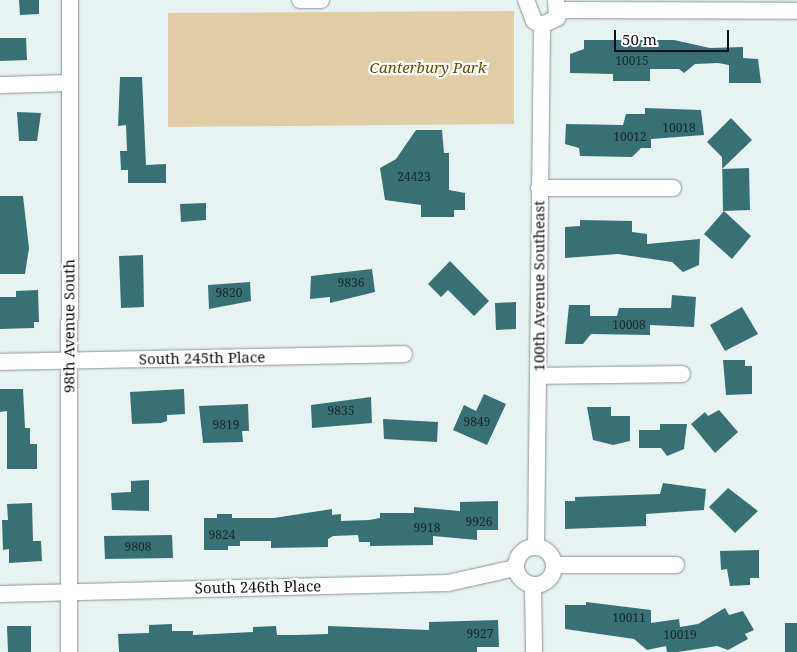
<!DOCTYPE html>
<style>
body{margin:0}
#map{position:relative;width:797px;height:652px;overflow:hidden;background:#e7f2f3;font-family:"Noto Serif",serif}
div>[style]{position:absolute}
.green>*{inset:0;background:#e0cca7}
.building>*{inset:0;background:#397076}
.roads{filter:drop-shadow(0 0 1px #8a9495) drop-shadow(0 0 1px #8a9495)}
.minor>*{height:16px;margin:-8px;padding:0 8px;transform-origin:8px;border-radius:8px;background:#fff}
.minor>.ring{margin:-8px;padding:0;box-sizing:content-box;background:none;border:16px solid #fff;border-radius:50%}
span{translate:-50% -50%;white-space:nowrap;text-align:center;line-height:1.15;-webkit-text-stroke:4.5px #fff;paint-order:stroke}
.number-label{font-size:12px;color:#19292b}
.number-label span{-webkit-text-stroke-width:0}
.park-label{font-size:15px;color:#664a00;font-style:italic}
.street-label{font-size:15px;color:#0e1112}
.scale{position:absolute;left:614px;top:30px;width:115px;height:22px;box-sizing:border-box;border:2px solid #0e1112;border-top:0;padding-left:6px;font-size:15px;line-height:18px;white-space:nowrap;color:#0e1112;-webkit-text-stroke:4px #fff;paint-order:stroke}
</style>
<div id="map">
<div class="green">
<div style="clip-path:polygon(514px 11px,514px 124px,168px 127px,168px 13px)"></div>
</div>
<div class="building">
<div style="clip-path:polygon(19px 0,39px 0,39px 14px,20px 15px)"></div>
<div style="clip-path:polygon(0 38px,26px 38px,27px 60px,0 61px)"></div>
<div style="clip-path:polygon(584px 40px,674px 40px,710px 48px,743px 47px,743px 58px,758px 59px,761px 83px,729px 83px,729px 65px,718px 63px,695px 64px,684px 73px,679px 69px,650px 69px,650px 81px,613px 81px,613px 74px,570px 73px,570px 54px,584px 49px)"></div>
<div style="clip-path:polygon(120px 77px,142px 77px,146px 165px,166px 164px,166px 183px,128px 183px,128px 170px,121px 170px,120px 151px,127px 151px,126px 125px,118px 126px)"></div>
<div style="clip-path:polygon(645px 108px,701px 110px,704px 135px,651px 139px,651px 148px,641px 148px,632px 157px,580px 156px,579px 148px,565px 144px,566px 124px,623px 125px,626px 114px,645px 114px)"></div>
<div style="clip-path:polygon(17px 112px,41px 113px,37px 141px,19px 141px)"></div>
<div style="clip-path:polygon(731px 118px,752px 140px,722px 169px,749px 168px,750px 210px,723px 211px,722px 157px,707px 142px)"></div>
<div style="clip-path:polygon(416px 130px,442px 130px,444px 153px,449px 153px,449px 190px,465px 193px,465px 210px,454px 210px,454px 217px,421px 217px,421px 205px,385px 200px,380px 168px,396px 159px)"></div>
<div style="clip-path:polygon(0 196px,23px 196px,29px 248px,25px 274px,0 274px)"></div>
<div style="clip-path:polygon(206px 203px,206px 220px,181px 222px,180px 204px)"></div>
<div style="clip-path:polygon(724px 211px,751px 236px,732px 259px,704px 234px)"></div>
<div style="clip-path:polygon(580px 220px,632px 221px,632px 232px,647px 234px,647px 244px,700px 239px,699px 265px,683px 272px,672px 262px,618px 254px,565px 258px,565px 227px,580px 226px)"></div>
<div style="clip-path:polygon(143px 255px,144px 307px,121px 308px,119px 256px)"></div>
<div style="clip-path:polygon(450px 261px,489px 301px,474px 316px,448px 290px,441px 297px,428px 284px)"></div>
<div style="clip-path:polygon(372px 269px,375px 292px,330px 303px,330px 297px,310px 299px,311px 276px)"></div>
<div style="clip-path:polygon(250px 282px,251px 301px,209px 309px,208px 285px)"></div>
<div style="clip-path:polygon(38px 290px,39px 322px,34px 322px,34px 328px,0 329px,0 297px,16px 297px,16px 291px)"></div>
<div style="clip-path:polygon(672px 295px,696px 297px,694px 327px,650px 325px,650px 335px,591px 334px,583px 344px,565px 344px,569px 305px,590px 305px,590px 316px,617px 316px,619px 308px,671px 308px)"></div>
<div style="clip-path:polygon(516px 302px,516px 329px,496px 330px,495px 303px)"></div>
<div style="clip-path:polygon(742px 307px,758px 334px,725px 351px,710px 325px)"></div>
<div style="clip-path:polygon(723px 360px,745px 360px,745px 366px,752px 366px,752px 394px,726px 395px)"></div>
<div style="clip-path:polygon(0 389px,23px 389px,25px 428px,30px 428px,30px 444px,37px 444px,37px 469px,7px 469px,7px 411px,0 412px)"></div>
<div style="clip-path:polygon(184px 389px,185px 414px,167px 415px,167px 421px,161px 423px,132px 424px,130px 392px)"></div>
<div style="clip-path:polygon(484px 394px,506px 404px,487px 445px,453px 430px,464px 405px,476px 411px)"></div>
<div style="clip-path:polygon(371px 397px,372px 423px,312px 428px,311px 405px)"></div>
<div style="clip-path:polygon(248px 404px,249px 431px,242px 431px,243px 442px,203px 443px,199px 406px)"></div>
<div style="clip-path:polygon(587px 407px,611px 407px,611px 416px,630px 416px,630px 441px,613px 445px,593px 440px)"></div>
<div style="clip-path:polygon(719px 410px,738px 432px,715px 453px,691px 424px,705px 412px,708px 416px)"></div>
<div style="clip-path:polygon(383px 419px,438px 422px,437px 442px,384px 439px)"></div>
<div style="clip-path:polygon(660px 424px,687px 424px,684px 449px,667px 456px,661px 448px,639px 448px,639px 430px,660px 430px)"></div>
<div style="clip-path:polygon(149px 480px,149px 511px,112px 510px,111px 493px,131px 492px,131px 481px)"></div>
<div style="clip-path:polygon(663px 483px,706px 489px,704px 510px,646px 514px,646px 526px,565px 529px,565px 501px,575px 501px,575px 497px,660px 494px)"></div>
<div style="clip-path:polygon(728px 488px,758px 511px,735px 533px,709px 507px)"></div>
<div style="clip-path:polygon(498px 501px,498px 530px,477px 530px,477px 540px,433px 536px,433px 545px,370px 546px,370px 542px,359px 542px,358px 535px,333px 536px,328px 539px,328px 547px,271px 548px,271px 541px,240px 541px,240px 546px,228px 546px,228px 550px,204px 550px,204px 518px,217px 518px,217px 514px,232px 514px,232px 518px,274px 518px,332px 509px,332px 515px,341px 514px,341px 521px,369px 520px,380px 518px,380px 513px,414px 513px,414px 507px,460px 511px,460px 502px)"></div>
<div style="clip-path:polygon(32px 503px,33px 541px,41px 541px,42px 561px,9px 563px,9px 549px,3px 550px,2px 520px,8px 520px,7px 504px)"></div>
<div style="clip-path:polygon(172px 535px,173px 558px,105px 559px,104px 536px)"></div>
<div style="clip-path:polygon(759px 550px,759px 578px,750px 578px,750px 585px,730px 586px,727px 569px,721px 570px,720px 551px)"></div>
<div style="clip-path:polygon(586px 602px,651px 610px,651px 623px,679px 619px,680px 627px,698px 624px,725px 608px,729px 615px,743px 611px,754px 630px,745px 634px,748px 639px,728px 650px,717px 646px,678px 652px,667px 652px,666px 646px,647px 650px,634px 639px,565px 629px,565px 605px,586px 605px)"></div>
<div style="clip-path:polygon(498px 620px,499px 647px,477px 647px,477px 652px,119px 652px,118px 634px,149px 633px,149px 625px,172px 624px,172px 631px,193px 631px,193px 635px,253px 632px,253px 627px,276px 626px,277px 635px,297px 635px,328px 634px,328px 626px,429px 630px,429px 622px)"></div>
<div style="clip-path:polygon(785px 623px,797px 623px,797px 652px,785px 652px)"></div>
<div style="clip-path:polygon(7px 626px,31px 626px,31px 652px,8px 652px)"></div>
</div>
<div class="roads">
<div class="minor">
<div style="left:300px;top:0;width:21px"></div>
<div style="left:526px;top:0;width:22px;rotate:69deg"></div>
<div style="left:534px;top:21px;width:9px;rotate:27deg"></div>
<div style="left:542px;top:25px;width:17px;rotate:-25deg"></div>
<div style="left:557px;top:18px;width:18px;rotate:-93deg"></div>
<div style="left:559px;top:10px;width:238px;rotate:0.2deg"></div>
<div style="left:0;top:85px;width:70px;rotate:-1.6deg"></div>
<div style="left:539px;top:188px;width:134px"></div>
<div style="left:0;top:362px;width:404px;rotate:-1.1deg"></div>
<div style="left:538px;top:376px;width:144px;rotate:-0.8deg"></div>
<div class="ring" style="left:516px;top:547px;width:22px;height:22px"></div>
<div style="left:536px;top:547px;width:522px;rotate:-89.34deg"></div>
<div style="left:554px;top:565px;width:122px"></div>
<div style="left:533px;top:586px;width:66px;rotate:89.1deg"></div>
<div style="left:0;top:594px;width:448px;rotate:-1.4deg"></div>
<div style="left:448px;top:583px;width:69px;rotate:-12.6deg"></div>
<div style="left:69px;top:652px;width:652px;rotate:-89.91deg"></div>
</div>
</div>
<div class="number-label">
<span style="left:632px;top:61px">10015</span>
<span style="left:679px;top:128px">10018</span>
<span style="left:630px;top:137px">10012</span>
<span style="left:414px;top:177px">24423</span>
<span style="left:351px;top:283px">9836</span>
<span style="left:229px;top:293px">9820</span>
<span style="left:629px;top:325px">10008</span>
<span style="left:341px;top:411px">9835</span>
<span style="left:477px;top:422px">9849</span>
<span style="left:226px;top:425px">9819</span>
<span style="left:479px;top:522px">9926</span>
<span style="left:427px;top:528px">9918</span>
<span style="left:222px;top:535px">9824</span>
<span style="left:138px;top:547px">9808</span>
<span style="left:629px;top:618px">10011</span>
<span style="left:480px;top:634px">9927</span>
<span style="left:680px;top:635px">10019</span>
</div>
<div class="park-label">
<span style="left:428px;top:68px">Canterbury Park</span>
</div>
<div class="street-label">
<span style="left:539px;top:286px;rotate:-90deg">100th Avenue Southeast</span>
<span style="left:69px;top:326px;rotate:-90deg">98th Avenue South</span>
<span style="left:202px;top:358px;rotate:-1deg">South 245th Place</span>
<span style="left:258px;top:587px;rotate:-1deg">South 246th Place</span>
</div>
<div class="scale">50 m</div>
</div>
